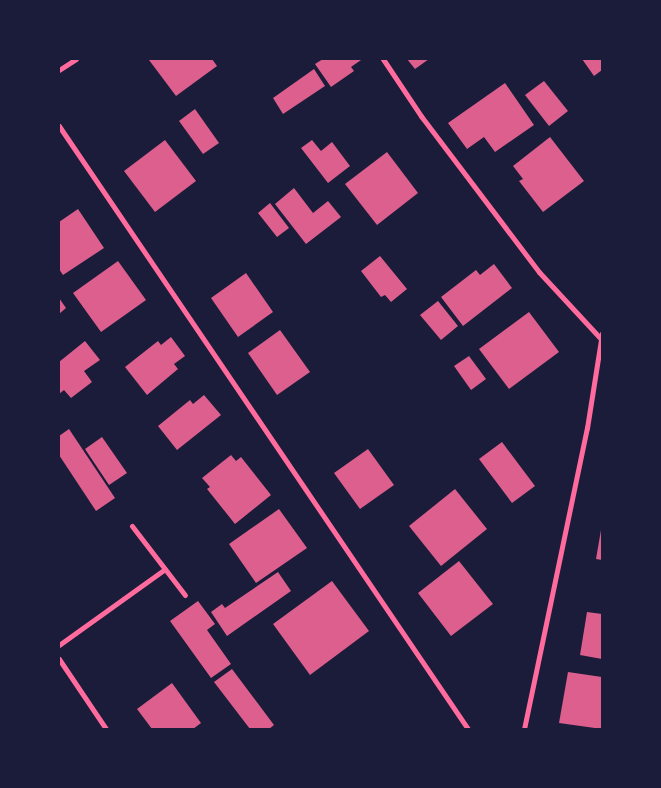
<!DOCTYPE html>
<style>
body{margin:0}
#map{position:relative;width:661px;height:788px;overflow:hidden;background:#1b1b3a;font-family:"Noto Serif",serif}
div>[style]{position:absolute}
.building>*{inset:0;background:#dd5f8e}
.minor>*{height:5px;margin:-2.5px;padding:0 2.5px;transform-origin:2.5px;border-radius:2.5px;background:#ff6b9d}
span{translate:-50% -50%;white-space:nowrap;text-align:center;line-height:1.15;-webkit-text-stroke:4px #1b1b3a;paint-order:stroke}
.frame{position:absolute;inset:0;border:60px solid #1b1b3a;pointer-events:none}
</style>
<div id="map">
<div class="building">
<div style="clip-path:polygon(212px 59px,217px 66px,176px 96px,149px 60px)"></div>
<div style="clip-path:polygon(323px 59px,360px 59px,361px 60px,351px 67px,354px 71px,331px 87px,315px 64px)"></div>
<div style="clip-path:polygon(407px 59px,429px 59px,415px 69px)"></div>
<div style="clip-path:polygon(582px 59px,602px 59px,602px 70px,594px 76px)"></div>
<div style="clip-path:polygon(314px 69px,325px 86px,283px 114px,273px 98px)"></div>
<div style="clip-path:polygon(544px 81px,568px 111px,549px 126px,525px 95px)"></div>
<div style="clip-path:polygon(505px 83px,534px 125px,495px 152px,484px 137px,467px 149px,448px 123px)"></div>
<div style="clip-path:polygon(195px 109px,219px 143px,203px 154px,179px 121px)"></div>
<div style="clip-path:polygon(550px 137px,584px 181px,543px 212px,519px 181px,523px 179px,513px 166px)"></div>
<div style="clip-path:polygon(165px 140px,196px 181px,155px 212px,124px 171px)"></div>
<div style="clip-path:polygon(312px 140px,321px 151px,332px 142px,350px 166px,328px 183px,301px 148px)"></div>
<div style="clip-path:polygon(387px 152px,418px 193px,377px 225px,345px 184px)"></div>
<div style="clip-path:polygon(294px 188px,313px 213px,328px 201px,341px 217px,306px 244px,275px 204px)"></div>
<div style="clip-path:polygon(270px 203px,289px 228px,277px 237px,258px 213px)"></div>
<div style="clip-path:polygon(78px 209px,104px 248px,63px 275px,59px 269px,59px 222px)"></div>
<div style="clip-path:polygon(380px 256px,407px 289px,391px 302px,385px 295px,381px 297px,361px 271px)"></div>
<div style="clip-path:polygon(118px 261px,146px 300px,101px 332px,73px 293px)"></div>
<div style="clip-path:polygon(494px 264px,512px 288px,463px 326px,441px 297px,476px 270px,480px 275px)"></div>
<div style="clip-path:polygon(246px 273px,273px 312px,238px 337px,211px 298px)"></div>
<div style="clip-path:polygon(59px 298px,66px 308px,59px 314px)"></div>
<div style="clip-path:polygon(438px 301px,458px 326px,441px 340px,420px 315px)"></div>
<div style="clip-path:polygon(529px 312px,559px 352px,509px 389px,479px 349px)"></div>
<div style="clip-path:polygon(280px 330px,310px 372px,277px 395px,248px 353px)"></div>
<div style="clip-path:polygon(171px 337px,185px 356px,174px 364px,178px 369px,147px 395px,125px 367px,158px 341px,161px 345px)"></div>
<div style="clip-path:polygon(85px 341px,100px 360px,84px 371px,92px 382px,71px 398px,64px 390px,59px 394px,59px 362px)"></div>
<div style="clip-path:polygon(469px 356px,486px 379px,471px 390px,454px 366px)"></div>
<div style="clip-path:polygon(204px 395px,221px 415px,177px 450px,158px 426px,190px 400px,193px 404px)"></div>
<div style="clip-path:polygon(69px 429px,115px 498px,96px 511px,59px 455px,59px 436px)"></div>
<div style="clip-path:polygon(102px 437px,127px 473px,109px 485px,85px 449px)"></div>
<div style="clip-path:polygon(502px 442px,535px 486px,512px 503px,479px 459px)"></div>
<div style="clip-path:polygon(368px 449px,394px 485px,360px 509px,334px 473px)"></div>
<div style="clip-path:polygon(231px 455px,236px 461px,241px 457px,271px 495px,235px 524px,207px 489px,210px 487px,202px 478px)"></div>
<div style="clip-path:polygon(455px 489px,487px 529px,441px 566px,409px 526px)"></div>
<div style="clip-path:polygon(279px 509px,307px 548px,256px 583px,229px 544px)"></div>
<div style="clip-path:polygon(601px 530px,602px 530px,602px 560px,596px 559px)"></div>
<div style="clip-path:polygon(459px 561px,493px 604px,451px 636px,418px 593px)"></div>
<div style="clip-path:polygon(278px 572px,291px 591px,227px 636px,211px 612px,222px 604px,225px 608px)"></div>
<div style="clip-path:polygon(332px 581px,369px 631px,310px 675px,273px 624px)"></div>
<div style="clip-path:polygon(198px 601px,215px 624px,207px 630px,231px 664px,211px 678px,170px 621px)"></div>
<div style="clip-path:polygon(587px 612px,602px 614px,602px 659px,580px 655px)"></div>
<div style="clip-path:polygon(232px 669px,274px 725px,269px 729px,250px 729px,214px 682px)"></div>
<div style="clip-path:polygon(568px 672px,602px 677px,602px 729px,559px 723px)"></div>
<div style="clip-path:polygon(172px 683px,201px 723px,193px 729px,152px 729px,137px 709px)"></div>
</div>
<div class="minor">
<div style="left:383px;top:59px;width:69px;rotate:56.3deg"></div>
<div style="left:421px;top:116px;width:196px;rotate:52.9deg"></div>
<div style="left:539px;top:272px;width:91px;rotate:47.2deg"></div>
<div style="left:59px;top:70px;width:20px;rotate:-33deg"></div>
<div style="left:59px;top:126px;width:729px;rotate:55.85deg"></div>
<div style="left:132px;top:526px;width:87px;rotate:52.5deg"></div>
<div style="left:59px;top:645px;width:130px;rotate:-35.6deg"></div>
<div style="left:59px;top:659px;width:84px;rotate:56.1deg"></div>
<div style="left:524px;top:729px;width:308px;rotate:-78.2deg"></div>
<div style="left:587px;top:428px;width:96px;rotate:-81deg"></div>
</div>
<div class="frame"></div>
</div>
